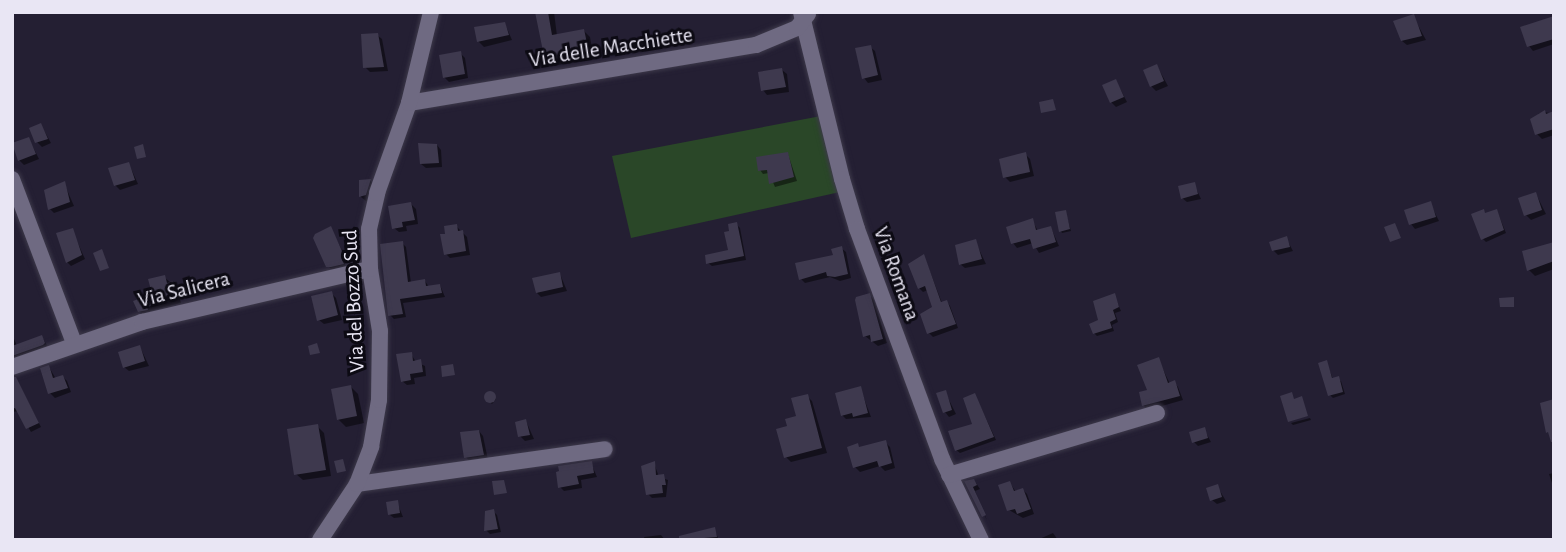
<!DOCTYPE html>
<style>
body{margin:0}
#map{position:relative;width:1566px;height:552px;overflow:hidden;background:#241f33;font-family:"Alegreya Sans",sans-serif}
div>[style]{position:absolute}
.green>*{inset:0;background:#2a4728}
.shadow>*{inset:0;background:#0007}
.building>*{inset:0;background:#3e394e}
.round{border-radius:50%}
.roads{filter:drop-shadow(0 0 2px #3d394a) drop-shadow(0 0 2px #3d394a)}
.minor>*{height:16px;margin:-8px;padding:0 8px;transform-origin:8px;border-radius:8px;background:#6f6a82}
span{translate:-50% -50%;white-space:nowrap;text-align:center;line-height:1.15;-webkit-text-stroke:6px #0c0a13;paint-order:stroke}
.street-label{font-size:21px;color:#e9e6f4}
.frame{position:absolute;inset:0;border:14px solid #e9e6f4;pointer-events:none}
</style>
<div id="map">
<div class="green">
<div style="clip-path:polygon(821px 116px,840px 192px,631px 238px,612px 156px)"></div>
</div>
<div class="shadow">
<div style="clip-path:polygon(537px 12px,554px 12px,557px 36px,584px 31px,590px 37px,594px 59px,552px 66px,546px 60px)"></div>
<div style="clip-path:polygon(1413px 16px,1426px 40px,1407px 45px,1402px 41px)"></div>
<div style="clip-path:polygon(1554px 18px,1554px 44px,1533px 51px,1529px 46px)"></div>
<div style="clip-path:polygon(505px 24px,512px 40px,484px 47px,479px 42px,476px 29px)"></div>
<div style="clip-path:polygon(377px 35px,382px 39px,388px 71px,370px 72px,365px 67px)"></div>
<div style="clip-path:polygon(870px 47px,875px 51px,882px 80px,868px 83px,864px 78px)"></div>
<div style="clip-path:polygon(460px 53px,465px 58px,468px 78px,449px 82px,444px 77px)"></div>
<div style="clip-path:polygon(1157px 66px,1168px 86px,1156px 91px,1151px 86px)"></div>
<div style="clip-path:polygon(782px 70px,787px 74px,789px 92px,767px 95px,763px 90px)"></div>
<div style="clip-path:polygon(1116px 81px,1127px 102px,1116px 107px,1111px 102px)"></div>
<div style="clip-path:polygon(1544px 112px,1554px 114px,1554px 135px,1542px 139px,1537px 134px,1538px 114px)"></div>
<div style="clip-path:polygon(41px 125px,51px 143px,42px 147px,37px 142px)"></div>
<div style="clip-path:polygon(29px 139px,39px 159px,24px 165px,19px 160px)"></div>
<div style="clip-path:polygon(437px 145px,441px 150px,442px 167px,426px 168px,421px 164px)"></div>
<div style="clip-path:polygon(788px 154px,797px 181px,775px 187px,769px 173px,763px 174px,760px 170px)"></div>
<div style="clip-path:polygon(1025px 154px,1030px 159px,1034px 176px,1010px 182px,1005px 177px)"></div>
<div style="clip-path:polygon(129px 164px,138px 184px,120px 190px,115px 185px)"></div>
<div style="clip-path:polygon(370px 180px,375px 185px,370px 200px,366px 201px,361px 197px,361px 181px)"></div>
<div style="clip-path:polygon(64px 183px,74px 206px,54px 213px,50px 209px)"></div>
<div style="clip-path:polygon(1194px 184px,1201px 199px,1187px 202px,1182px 198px)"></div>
<div style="clip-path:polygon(1536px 194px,1546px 214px,1531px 220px,1526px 215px)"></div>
<div style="clip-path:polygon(1430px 203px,1439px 221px,1415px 229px,1411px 224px)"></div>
<div style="clip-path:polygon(411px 204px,416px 209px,418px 224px,406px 226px,407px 231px,399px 232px,394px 228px)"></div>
<div style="clip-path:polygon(1065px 211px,1071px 231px,1062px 233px,1061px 231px)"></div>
<div style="clip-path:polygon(1497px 211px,1506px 233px,1486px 242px,1483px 239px)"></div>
<div style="clip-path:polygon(1032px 220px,1038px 231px,1051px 228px,1059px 246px,1039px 253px,1033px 243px,1017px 248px,1013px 243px)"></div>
<div style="clip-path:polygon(736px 224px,740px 228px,746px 260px,712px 266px,708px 263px,730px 252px,731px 232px)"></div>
<div style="clip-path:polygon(456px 226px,467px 237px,470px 255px,450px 258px,446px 254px)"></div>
<div style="clip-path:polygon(331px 229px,348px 262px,345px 264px,347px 268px,332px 270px,328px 266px)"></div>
<div style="clip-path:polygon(72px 230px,85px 259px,71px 266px,67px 262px)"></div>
<div style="clip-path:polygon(1286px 238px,1293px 251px,1278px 255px,1273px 250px)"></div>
<div style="clip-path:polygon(975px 241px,986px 264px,965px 268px,960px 264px)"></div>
<div style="clip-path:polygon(402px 243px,406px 247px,411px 283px,425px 281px,429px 287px,440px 285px,445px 297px,403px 303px,406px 317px,394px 319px,390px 315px)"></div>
<div style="clip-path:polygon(1554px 244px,1554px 269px,1535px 276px,1529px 270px)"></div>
<div style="clip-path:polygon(841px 248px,846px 252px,851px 278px,840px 281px,830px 277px,805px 283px,801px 279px,835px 256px)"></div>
<div style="clip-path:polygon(924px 256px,942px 303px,947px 302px,950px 306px,958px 328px,933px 337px,929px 333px,935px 307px,928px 290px,923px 292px,919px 288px)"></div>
<div style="clip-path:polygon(560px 274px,567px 291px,541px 297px,537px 293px)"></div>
<div style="clip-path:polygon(164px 277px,177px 288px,181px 303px,150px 311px,151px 314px,144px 316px,139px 311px,154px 295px)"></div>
<div style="clip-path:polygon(331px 293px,336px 298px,342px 320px,324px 324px,319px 320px)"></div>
<div style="clip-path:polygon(869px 295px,874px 300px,887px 343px,878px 346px,865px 336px)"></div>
<div style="clip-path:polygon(1114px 295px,1121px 311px,1115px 313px,1118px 322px,1112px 325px,1114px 331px,1097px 336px,1094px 333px)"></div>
<div style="clip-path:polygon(12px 334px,17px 346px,42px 337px,48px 347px,12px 362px)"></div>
<div style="clip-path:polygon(140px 347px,149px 366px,129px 371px,124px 367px)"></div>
<div style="clip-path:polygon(411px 354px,416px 362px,425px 366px,426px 376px,414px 378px,415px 384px,407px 385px,402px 381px)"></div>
<div style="clip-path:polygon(1158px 359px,1170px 384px,1174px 382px,1178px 387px,1183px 400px,1148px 410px,1144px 406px)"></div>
<div style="clip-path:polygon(1326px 362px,1333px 379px,1341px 381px,1345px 394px,1333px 398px,1330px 395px)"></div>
<div style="clip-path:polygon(49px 367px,56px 379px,63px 377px,67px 381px,71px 392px,55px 398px,50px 393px)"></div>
<div style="clip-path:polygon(17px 381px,41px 427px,31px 432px,19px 411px,12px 412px,12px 384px)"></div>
<div style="clip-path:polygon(351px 387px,358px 394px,364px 423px,346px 427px,338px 419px)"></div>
<div style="clip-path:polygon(860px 388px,871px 417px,846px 419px,842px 415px)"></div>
<div style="clip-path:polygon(945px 392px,956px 414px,949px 417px,945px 412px)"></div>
<div style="clip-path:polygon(491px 394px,496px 399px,492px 404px,486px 398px)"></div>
<div style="clip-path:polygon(975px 395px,996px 440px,960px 453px,956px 450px,974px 425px)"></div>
<div style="clip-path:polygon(807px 396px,812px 401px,827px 453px,791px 462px,786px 457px,789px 427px,798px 417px)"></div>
<div style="clip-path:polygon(1310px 418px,1311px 420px,1293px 425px,1291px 423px)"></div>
<div style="clip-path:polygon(526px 421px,534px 439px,525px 441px,520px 436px)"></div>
<div style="clip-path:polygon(317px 426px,324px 433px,331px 476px,303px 480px,296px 474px)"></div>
<div style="clip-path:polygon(1204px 429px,1211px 442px,1198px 446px,1194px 442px)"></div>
<div style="clip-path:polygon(479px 431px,483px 436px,488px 460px,470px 462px,466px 457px)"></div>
<div style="clip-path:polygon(885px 442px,890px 447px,895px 468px,885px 471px,880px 466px,860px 472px,855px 467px,860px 449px)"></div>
<div style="clip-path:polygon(591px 463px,597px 477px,581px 480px,582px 488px,564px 491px,560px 487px)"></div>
<div style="clip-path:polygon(654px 463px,659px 477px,668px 480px,666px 497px,652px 498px,648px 494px,643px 466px)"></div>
<div style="clip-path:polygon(1554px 473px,1554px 489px,1549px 474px)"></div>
<div style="clip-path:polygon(974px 480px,980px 489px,975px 491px,987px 520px,967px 482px)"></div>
<div style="clip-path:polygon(1010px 483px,1016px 492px,1023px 490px,1027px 494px,1034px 514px,1023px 518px,1009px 510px)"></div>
<div style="clip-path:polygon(1217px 486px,1226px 501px,1217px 504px,1212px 500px)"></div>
<div style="clip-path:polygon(397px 502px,403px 517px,394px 518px,390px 515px)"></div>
<div style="clip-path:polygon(493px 511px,497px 515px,501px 532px,490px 534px,486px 530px)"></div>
<div style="clip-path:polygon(714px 529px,719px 540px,691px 540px,690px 535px)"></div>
<div style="clip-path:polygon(1053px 533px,1058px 540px,1037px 540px)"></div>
<div style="clip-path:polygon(661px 535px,665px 540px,645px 540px,644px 537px)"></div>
</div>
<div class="building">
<div style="clip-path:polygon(535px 12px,548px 12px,552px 35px,584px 29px,589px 53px,545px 61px)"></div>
<div style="clip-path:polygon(1414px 14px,1422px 36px,1401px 41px,1393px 21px)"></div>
<div style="clip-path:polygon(1554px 16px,1554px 39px,1527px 47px,1520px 27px)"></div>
<div style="clip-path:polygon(505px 22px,509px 35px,477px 42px,474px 27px)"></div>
<div style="clip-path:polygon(378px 33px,384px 67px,363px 68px,361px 34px)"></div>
<div style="clip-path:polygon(871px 45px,878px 75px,862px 79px,855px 48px)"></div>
<div style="clip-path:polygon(461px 51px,465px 74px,443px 78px,439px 55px)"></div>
<div style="clip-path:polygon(1157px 64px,1164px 81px,1150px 87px,1143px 70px)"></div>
<div style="clip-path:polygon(782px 68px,786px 87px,761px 91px,758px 72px)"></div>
<div style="clip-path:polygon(1116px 79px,1124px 97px,1110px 103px,1102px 85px)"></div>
<div style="clip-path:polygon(1053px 99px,1056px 110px,1041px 113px,1039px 102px)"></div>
<div style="clip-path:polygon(1545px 110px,1546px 114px,1554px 111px,1554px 129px,1535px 135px,1530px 119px)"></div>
<div style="clip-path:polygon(41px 123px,48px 139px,35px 143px,29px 128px)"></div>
<div style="clip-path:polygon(29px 137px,36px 154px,18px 161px,12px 143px)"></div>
<div style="clip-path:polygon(418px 143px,437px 144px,439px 163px,420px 164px)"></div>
<div style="clip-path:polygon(143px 144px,146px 157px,137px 159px,134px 147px)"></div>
<div style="clip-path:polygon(788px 152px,794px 177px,769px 184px,767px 170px,758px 171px,756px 157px)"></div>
<div style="clip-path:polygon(1026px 152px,1030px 172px,1003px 178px,999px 159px)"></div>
<div style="clip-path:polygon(129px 162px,135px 180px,114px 186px,108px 168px)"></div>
<div style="clip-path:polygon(371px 179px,366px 195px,359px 197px,359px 180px)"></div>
<div style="clip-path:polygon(65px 181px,70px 202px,48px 210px,44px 190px)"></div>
<div style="clip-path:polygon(1195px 182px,1198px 194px,1181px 199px,1178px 186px)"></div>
<div style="clip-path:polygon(1536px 192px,1542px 210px,1524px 216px,1518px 198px)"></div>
<div style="clip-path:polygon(1431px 201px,1436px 217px,1409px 225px,1404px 210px)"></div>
<div style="clip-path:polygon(411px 202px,415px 220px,402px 222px,403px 227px,392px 229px,388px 206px)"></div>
<div style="clip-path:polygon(1484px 209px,1485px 213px,1497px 209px,1504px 230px,1481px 240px,1471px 214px)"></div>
<div style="clip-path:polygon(1066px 210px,1070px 229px,1059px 232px,1055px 212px)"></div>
<div style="clip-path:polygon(1033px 218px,1036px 230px,1051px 226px,1056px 242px,1033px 249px,1030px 239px,1011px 244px,1006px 227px)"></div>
<div style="clip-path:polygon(737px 222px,744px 256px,706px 264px,705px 255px,728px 250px,724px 232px,729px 231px,728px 224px)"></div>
<div style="clip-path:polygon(1395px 223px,1401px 238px,1390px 242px,1384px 227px)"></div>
<div style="clip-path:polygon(457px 224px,458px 231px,463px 230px,466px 251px,444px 255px,440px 234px,445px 234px,444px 226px)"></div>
<div style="clip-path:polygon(331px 226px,345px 258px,342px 260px,344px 264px,331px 267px,326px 267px,313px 238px,315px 234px)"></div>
<div style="clip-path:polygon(73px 228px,82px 255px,66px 263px,56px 233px)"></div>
<div style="clip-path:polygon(1287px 236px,1290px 247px,1272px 251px,1269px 242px)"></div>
<div style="clip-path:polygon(976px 239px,982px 259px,959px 265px,955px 245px)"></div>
<div style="clip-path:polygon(403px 241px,408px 282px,425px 279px,426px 286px,440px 284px,442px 293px,400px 299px,403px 314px,388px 316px,380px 244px)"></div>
<div style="clip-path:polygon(1554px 242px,1554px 261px,1527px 271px,1522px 251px)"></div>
<div style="clip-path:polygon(842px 246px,848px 274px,835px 277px,827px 276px,826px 272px,799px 280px,795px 263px,833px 255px,831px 249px)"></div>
<div style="clip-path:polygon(102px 249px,109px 268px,100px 271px,93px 253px)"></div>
<div style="clip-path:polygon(924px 254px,941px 302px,947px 300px,956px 324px,927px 334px,920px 314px,932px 307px,925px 286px,918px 289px,908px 264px)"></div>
<div style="clip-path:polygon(560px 272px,563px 287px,536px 293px,532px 278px)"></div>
<div style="clip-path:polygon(165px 275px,167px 283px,173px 281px,177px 299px,147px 307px,148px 310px,138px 312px,133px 301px,152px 294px,148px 279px)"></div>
<div style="clip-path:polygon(332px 291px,338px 315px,317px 321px,311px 296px)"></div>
<div style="clip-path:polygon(870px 293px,883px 339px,871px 342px,870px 335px,863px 337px,855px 300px,856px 297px)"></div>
<div style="clip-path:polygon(1115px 293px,1119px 307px,1113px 310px,1116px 319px,1110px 322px,1112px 328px,1093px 334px,1089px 324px,1098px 320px,1093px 301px)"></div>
<div style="clip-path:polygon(1514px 297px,1514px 307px,1500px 307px,1499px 298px)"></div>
<div style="clip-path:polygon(42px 335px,45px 343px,43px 345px,12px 356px,12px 346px)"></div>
<div style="clip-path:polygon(317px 343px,320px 353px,310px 355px,308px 346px)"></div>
<div style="clip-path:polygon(140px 345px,145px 361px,123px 368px,118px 352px)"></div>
<div style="clip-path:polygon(412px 352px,413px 361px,421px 359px,423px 372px,410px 374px,411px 380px,401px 382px,396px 354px)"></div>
<div style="clip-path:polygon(1159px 357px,1168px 383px,1175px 380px,1180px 396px,1142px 406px,1139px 392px,1147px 390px,1137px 365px)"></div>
<div style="clip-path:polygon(1327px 360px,1332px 378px,1339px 376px,1343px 392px,1328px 396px,1318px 363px)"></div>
<div style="clip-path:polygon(453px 364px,455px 375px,442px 377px,441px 366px)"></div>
<div style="clip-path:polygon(49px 365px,53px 378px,63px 375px,68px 388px,48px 394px,40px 368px)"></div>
<div style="clip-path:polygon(12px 377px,16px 377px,39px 423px,26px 429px,15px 408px,12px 409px)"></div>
<div style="clip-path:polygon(351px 385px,357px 416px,337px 420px,331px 389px)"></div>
<div style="clip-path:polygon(861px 386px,868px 413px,853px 417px,852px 413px,841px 416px,835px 393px)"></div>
<div style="clip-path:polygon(946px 390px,952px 410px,943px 413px,936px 393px)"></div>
<div class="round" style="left:484px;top:391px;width:12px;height:12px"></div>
<div style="clip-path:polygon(1292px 392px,1294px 399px,1302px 396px,1308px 416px,1288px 422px,1280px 396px)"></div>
<div style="clip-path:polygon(975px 393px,994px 437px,955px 451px,948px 431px,972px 424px,963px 398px)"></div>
<div style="clip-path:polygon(808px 394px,822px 448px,784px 458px,776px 429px,787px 426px,785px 419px,796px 416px,791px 398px)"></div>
<div style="clip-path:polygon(1554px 399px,1554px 442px,1551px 442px,1548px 432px,1546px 433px,1540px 403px)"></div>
<div style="clip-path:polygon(526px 419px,530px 435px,518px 437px,515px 422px)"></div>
<div style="clip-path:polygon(318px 424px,326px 470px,294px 475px,287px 429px)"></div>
<div style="clip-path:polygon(1205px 427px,1208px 438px,1192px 443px,1189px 432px)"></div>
<div style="clip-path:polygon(479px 430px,484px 455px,464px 458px,460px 432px)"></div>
<div style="clip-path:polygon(886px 440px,892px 463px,879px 467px,877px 461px,853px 468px,847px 447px,858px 443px,859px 447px)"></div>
<div style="clip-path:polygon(343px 459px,346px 471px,337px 473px,334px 461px)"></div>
<div style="clip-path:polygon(592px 461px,594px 473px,577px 476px,579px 484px,558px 488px,556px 472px,559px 471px,558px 466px)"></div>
<div style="clip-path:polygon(655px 461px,656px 475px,664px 474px,666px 485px,662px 485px,663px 493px,646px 495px,641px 466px)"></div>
<div style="clip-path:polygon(974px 479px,977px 485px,973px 487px,986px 515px,982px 517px,964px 481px)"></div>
<div style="clip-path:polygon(504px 480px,507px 493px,494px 495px,492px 481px)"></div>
<div style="clip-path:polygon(1010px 481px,1014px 491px,1023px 488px,1031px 509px,1017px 514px,1015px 509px,1007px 511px,998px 485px)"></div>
<div style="clip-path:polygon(1218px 484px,1222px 497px,1210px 501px,1206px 488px)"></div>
<div style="clip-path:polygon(398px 500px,400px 513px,388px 515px,386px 502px)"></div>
<div style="clip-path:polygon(494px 509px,498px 529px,484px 531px,485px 511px)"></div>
<div style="clip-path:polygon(715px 527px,717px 537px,679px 540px,679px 536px)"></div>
</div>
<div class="roads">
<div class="minor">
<div style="left:801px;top:12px;width:172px;rotate:76.2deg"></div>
<div style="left:842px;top:179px;width:52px;rotate:73.3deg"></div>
<div style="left:857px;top:229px;width:245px;rotate:69.7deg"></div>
<div style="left:942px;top:459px;width:90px;rotate:64.3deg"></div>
<div style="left:409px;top:103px;width:352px;rotate:-9.5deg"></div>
<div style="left:756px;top:45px;width:44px;rotate:-22.5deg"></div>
<div style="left:797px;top:28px;width:18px;rotate:-52deg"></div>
<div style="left:12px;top:179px;width:175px;rotate:69.3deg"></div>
<div style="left:12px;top:367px;width:138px;rotate:-19.1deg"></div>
<div style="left:142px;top:322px;width:234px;rotate:-13.1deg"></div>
<div style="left:949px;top:475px;width:217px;rotate:-16.6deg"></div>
<div style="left:357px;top:484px;width:250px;rotate:-8deg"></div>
<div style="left:320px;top:540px;width:67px;rotate:-56.5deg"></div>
<div style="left:357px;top:484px;width:40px;rotate:-69deg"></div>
<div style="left:371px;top:447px;width:48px;rotate:-80.3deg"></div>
<div style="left:379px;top:400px;width:69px;rotate:-89.2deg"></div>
<div style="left:380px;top:331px;width:63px;rotate:-99.2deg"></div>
<div style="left:370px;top:269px;width:40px;rotate:-91.4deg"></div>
<div style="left:369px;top:229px;width:37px;rotate:-77deg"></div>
<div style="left:377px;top:193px;width:96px;rotate:-70.4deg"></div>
<div style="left:409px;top:103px;width:94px;rotate:-76.4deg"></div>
</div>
</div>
<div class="street-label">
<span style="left:611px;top:48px;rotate:-9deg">Via delle Macchiette</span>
<span style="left:896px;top:274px;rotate:70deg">Via Romana</span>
<span style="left:184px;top:290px;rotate:-14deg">Via Salicera</span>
<span style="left:354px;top:301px;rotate:-93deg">Via del Bozzo Sud</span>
</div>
<div class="frame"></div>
</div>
